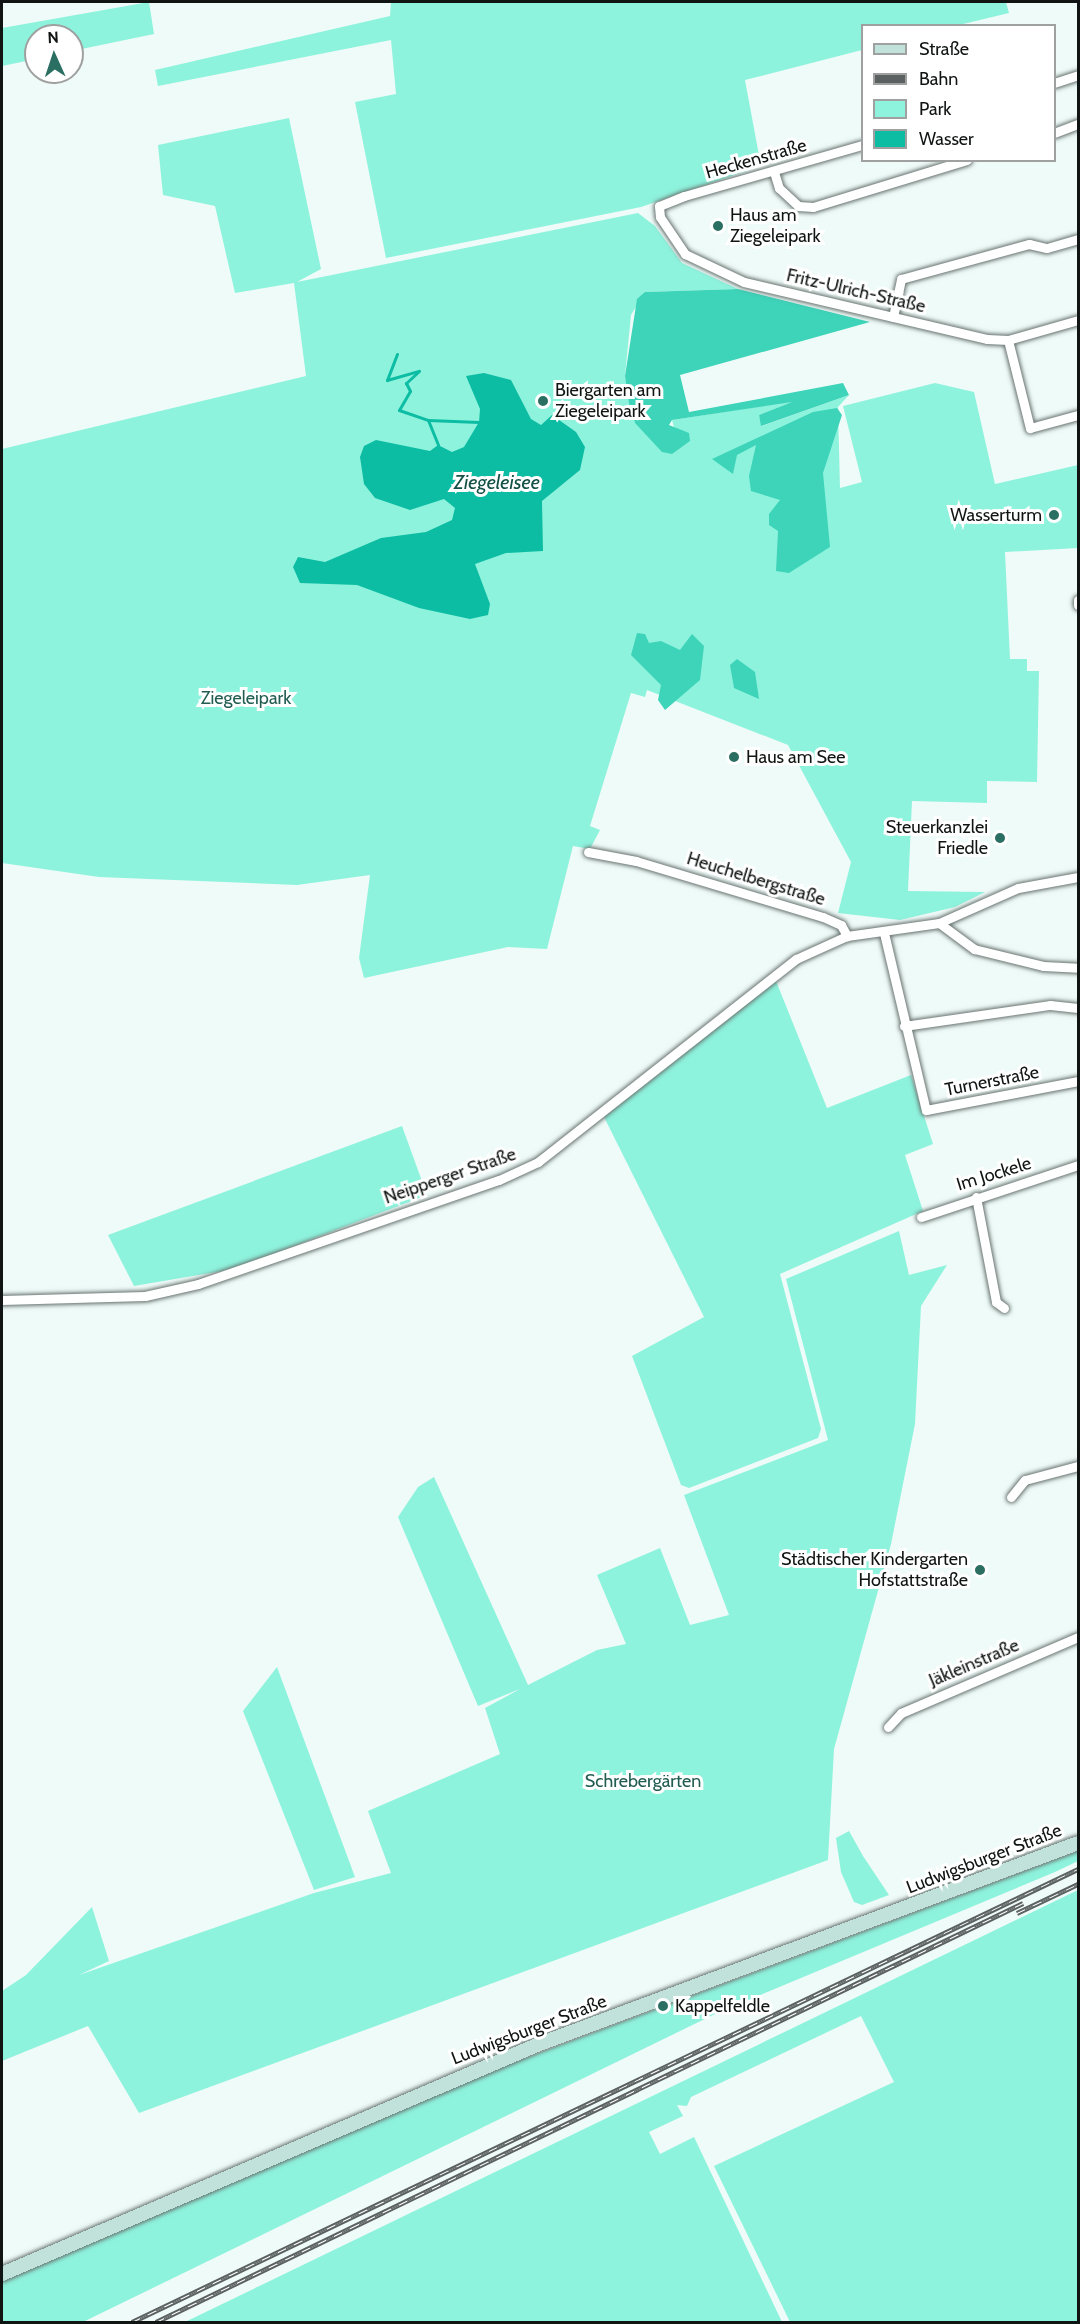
<!DOCTYPE html>
<meta charset="utf-8">
<style>
body{margin:0}
#map{position:relative;width:1080px;height:2324px;overflow:hidden;background:#effbf8;font-family:Cabin,sans-serif}
div>[style]{position:absolute}
.green>*{inset:0;background:#8ef3dd}
.forest>*{inset:0;background:#3dd4ba}
.water>*{inset:0;background:#0cbda4}
.stream>*{height:3px;margin:-1.5px;padding:0 1.5px;transform-origin:1.5px;border-radius:1.5px;background:#0cbda4}
.roads{filter:drop-shadow(0 0 2px #697471) drop-shadow(0 0 2px #697471)}
.street>*{height:9px;margin:-4.5px;padding:0 4.5px;transform-origin:4.5px;border-radius:4.5px;background:#fff}
.secondary>*{height:14px;margin:-7px;padding:0 7px;transform-origin:7px;border-radius:7px;background:#c1e1db}
.rail>*{height:5px;margin-top:-2.5px;transform-origin:0;background:repeating-linear-gradient(90deg,#fff 0 9px,#5b6160 0 18px);box-sizing:border-box;border-block:2px solid #5b6160}
.dots>*{width:16px;height:16px;translate:-50% -50%;box-sizing:border-box;border:3px solid #fff;border-radius:50%}
span{translate:-50% -50%;white-space:nowrap;text-align:center;line-height:1.15;-webkit-text-stroke:6px #fff;paint-order:stroke}
.street-label{font-size:18px;color:#101413}
.poi-label{font-size:18px;color:#101413}
.left{translate:0 -50%;text-align:left}
.right{translate:-100% -50%;text-align:right}
.park-label{font-size:18px;color:#225d52}
.water-label{font-size:20px;color:#145146;font-style:italic}
.frame{position:absolute;inset:0;border:3px solid #101413;pointer-events:none}
.legend{position:absolute;left:861px;top:24px;width:195px;height:138px;box-sizing:border-box;background:#fff;border:2px solid #9fa1a1;margin:0;padding:8px 10px;list-style:none;font-size:18px;color:#101413}
.legend li{display:flex;align-items:center;gap:12px;height:30px}
.legend b{width:30px;border:2px solid #9fa1a1}
.north{position:absolute;left:24px;top:24px;width:60px;height:60px;box-sizing:border-box;background:#fff;border:2px solid #9fa1a1;border-radius:50%;rotate:357deg;font-size:16px;font-weight:700;line-height:24px;text-align:center;color:#101413}
.north::after{content:'';display:block;margin:auto;width:21px;height:27px;background:#2b6f62;clip-path:polygon(50% 0,100% 100%,50% 72%,0 100%)}
</style>
<div id="map">
<div class="green">
<div style="clip-path:polygon(149px 2px,154px 34px,72px 51px,72px 36px,36px 36px,36px 59px,2px 66px,2px 28px)"></div>
<div style="clip-path:polygon(391px 2px,1006px 2px,1009px 13px,959px 25px,862px 26px,862px 50px,745px 80px,761px 166px,641px 207px,386px 258px,355px 102px,396px 94px,391px 40px,158px 86px,155px 70px,390px 16px)"></div>
<div style="clip-path:polygon(289px 118px,321px 269px,297px 282px,638px 213px,655px 226px,682px 263px,738px 289px,645px 292px,631px 315px,625px 376px,635px 423px,689px 433px,675px 431px,672px 420px,795px 401px,759px 415px,762px 426px,849px 395px,838px 407px,840px 488px,862px 482px,843px 406px,935px 383px,974px 392px,995px 484px,1078px 465px,1078px 548px,1005px 552px,1010px 659px,1027px 659px,1027px 671px,1039px 671px,1037px 782px,987px 781px,987px 803px,912px 801px,908px 891px,985px 892px,955px 907px,900px 920px,838px 913px,851px 862px,788px 745px,647px 690px,645px 697px,631px 693px,590px 826px,600px 830px,590px 849px,573px 846px,547px 949px,508px 947px,364px 978px,359px 958px,370px 875px,297px 885px,99px 877px,2px 863px,2px 449px,306px 376px,294px 283px,235px 293px,215px 206px,163px 195px,158px 145px)"></div>
<div style="clip-path:polygon(776px 981px,827px 1108px,911px 1075px,933px 1144px,905px 1155px,923px 1211px,780px 1274px,821px 1429px,818px 1438px,689px 1488px,681px 1485px,632px 1356px,704px 1317px,604px 1117px)"></div>
<div style="clip-path:polygon(402px 1126px,427px 1195px,234px 1269px,134px 1286px,108px 1235px)"></div>
<div style="clip-path:polygon(899px 1231px,909px 1275px,947px 1265px,921px 1306px,915px 1424px,891px 1544px,834px 1749px,828px 1860px,139px 2113px,88px 2026px,2px 2061px,2px 1991px,26px 1975px,92px 1907px,109px 1961px,79px 1975px,314px 1893px,391px 1873px,368px 1811px,500px 1754px,485px 1708px,520px 1689px,478px 1706px,398px 1517px,418px 1487px,434px 1477px,528px 1685px,597px 1650px,626px 1644px,597px 1575px,660px 1548px,690px 1625px,729px 1615px,684px 1495px,828px 1440px,786px 1279px)"></div>
<div style="clip-path:polygon(277px 1667px,355px 1877px,314px 1890px,243px 1711px)"></div>
<div style="clip-path:polygon(849px 1831px,863px 1856px,889px 1895px,862px 1905px,854px 1902px,841px 1872px,836px 1838px)"></div>
<div style="clip-path:polygon(1078px 1851px,1078px 1861px,1055px 1872px,715px 2014px,83px 2322px,2px 2322px,2px 2279px,475px 2077px)"></div>
<div style="clip-path:polygon(1078px 1890px,1078px 2322px,790px 2322px,714px 2166px,894px 2082px,861px 2016px,691px 2097px,687px 2106px,677px 2105px,683px 2116px,649px 2132px,660px 2154px,694px 2137px,782px 2322px,185px 2322px)"></div>
</div>
<div class="forest">
<div style="clip-path:polygon(738px 289px,870px 322px,680px 375px,689px 412px,843px 383px,849px 395px,761px 426px,759px 415px,792px 402px,672px 420px,669px 425px,689px 433px,690px 441px,672px 454px,662px 452px,635px 423px,629px 403px,625px 376px,637px 299px,645px 292px)"></div>
<div style="clip-path:polygon(837px 408px,842px 415px,823px 473px,830px 547px,789px 573px,776px 571px,778px 531px,769px 525px,769px 514px,780px 500px,751px 491px,749px 476px,756px 445px,737px 455px,733px 474px,712px 459px,813px 412px)"></div>
<div style="clip-path:polygon(637px 633px,645px 634px,649px 643px,661px 641px,680px 650px,692px 634px,704px 646px,700px 680px,665px 710px,658px 700px,661px 685px,631px 655px)"></div>
<div style="clip-path:polygon(737px 659px,755px 672px,759px 699px,734px 688px,730px 665px)"></div>
</div>
<div class="water">
<div style="clip-path:polygon(484px 373px,511px 380px,531px 419px,541px 425px,552px 415px,576px 432px,585px 447px,580px 470px,542px 501px,543px 551px,506px 553px,475px 564px,490px 604px,488px 615px,470px 619px,419px 608px,357px 585px,300px 583px,293px 567px,298px 557px,325px 562px,381px 538px,426px 532px,452px 520px,455px 508px,444px 499px,410px 510px,375px 498px,364px 484px,360px 457px,364px 446px,376px 440px,430px 451px,438px 445px,452px 452px,464px 447px,479px 422px,480px 409px,466px 376px)"></div>
</div>
<div class="stream">
<div style="left:397px;top:354px;width:28px;rotate:111deg"></div>
<div style="left:387px;top:380px;width:33px;rotate:-16deg"></div>
<div style="left:419px;top:371px;width:18px;rotate:137deg"></div>
<div style="left:406px;top:383px;width:9px;rotate:63deg"></div>
<div style="left:410px;top:391px;width:22px;rotate:120deg"></div>
<div style="left:399px;top:410px;width:31px;rotate:19deg"></div>
<div style="left:428px;top:420px;width:27px;rotate:68deg"></div>
<div style="left:428px;top:420px;width:51px;rotate:2.2deg"></div>
</div>
<div class="roads">
<div class="street">
<div style="left:1054px;top:83px;width:25px;rotate:-18deg"></div>
<div style="left:1054px;top:133px;width:26px;rotate:-21deg"></div>
<div style="left:862px;top:145px;width:185px;rotate:164deg"></div>
<div style="left:684px;top:196px;width:27px;rotate:158deg"></div>
<div style="left:659px;top:206px;width:11px;rotate:85deg"></div>
<div style="left:660px;top:217px;width:45px;rotate:56deg"></div>
<div style="left:685px;top:254px;width:65px;rotate:25.4deg"></div>
<div style="left:744px;top:282px;width:250px;rotate:13.2deg"></div>
<div style="left:987px;top:339px;width:21px;rotate:3deg"></div>
<div style="left:1008px;top:340px;width:73px;rotate:-15.9deg"></div>
<div style="left:774px;top:172px;width:17px;rotate:73deg"></div>
<div style="left:779px;top:188px;width:26px;rotate:43deg"></div>
<div style="left:798px;top:206px;width:15px;rotate:4deg"></div>
<div style="left:813px;top:207px;width:161px;rotate:-17deg"></div>
<div style="left:893px;top:317px;width:39px;rotate:-78deg"></div>
<div style="left:901px;top:279px;width:133px;rotate:-15.3deg"></div>
<div style="left:1029px;top:244px;width:18px;rotate:13deg"></div>
<div style="left:1047px;top:248px;width:32px;rotate:-16deg"></div>
<div style="left:1008px;top:340px;width:91px;rotate:76deg"></div>
<div style="left:1030px;top:428px;width:50px;rotate:-15.2deg"></div>
<div style="left:1078px;top:600px;width:5px;rotate:90deg"></div>
<div style="left:588px;top:852px;width:49px;rotate:10.6deg"></div>
<div style="left:636px;top:861px;width:195px;rotate:16.7deg"></div>
<div style="left:823px;top:917px;width:20px;rotate:24deg"></div>
<div style="left:841px;top:925px;width:13px;rotate:61deg"></div>
<div style="left:939px;top:923px;width:44px;rotate:36.6deg"></div>
<div style="left:974px;top:949px;width:71px;rotate:13.8deg"></div>
<div style="left:1043px;top:966px;width:35px;rotate:3deg"></div>
<div style="left:884px;top:933px;width:182px;rotate:76.7deg"></div>
<div style="left:926px;top:1110px;width:155px;rotate:-10.8deg"></div>
<div style="left:904px;top:1026px;width:148px;rotate:-8.2deg"></div>
<div style="left:1050px;top:1005px;width:28px;rotate:6deg"></div>
<div style="left:976px;top:1197px;width:107px;rotate:79.2deg"></div>
<div style="left:996px;top:1302px;width:10px;rotate:37deg"></div>
<div style="left:921px;top:1217px;width:165px;rotate:-18.3deg"></div>
<div style="left:2px;top:1300px;width:143px;rotate:-1.6deg"></div>
<div style="left:145px;top:1296px;width:54px;rotate:-12.8deg"></div>
<div style="left:198px;top:1284px;width:318px;rotate:-19.1deg"></div>
<div style="left:499px;top:1180px;width:43px;rotate:-24.8deg"></div>
<div style="left:538px;top:1162px;width:328px;rotate:-38.2deg"></div>
<div style="left:796px;top:959px;width:56px;rotate:-24.3deg"></div>
<div style="left:847px;top:936px;width:93px;rotate:-8deg"></div>
<div style="left:939px;top:923px;width:86px;rotate:-23.9deg"></div>
<div style="left:1018px;top:888px;width:61px;rotate:-10.4deg"></div>
<div style="left:1011px;top:1497px;width:22px;rotate:-51deg"></div>
<div style="left:1025px;top:1480px;width:55px;rotate:-14.8deg"></div>
<div style="left:888px;top:1727px;width:19px;rotate:-47deg"></div>
<div style="left:901px;top:1713px;width:193px;rotate:-23.2deg"></div>
</div>
<div class="secondary">
<div style="left:2px;top:2274px;width:582px;rotate:-23.17deg"></div>
<div style="left:537px;top:2045px;width:577px;rotate:-20.47deg"></div>
</div>
</div>
<div class="rail">
<div style="left:1017px;top:1913px;width:68px;rotate:-25.4deg"></div>
<div style="left:132px;top:2322px;width:1049px;rotate:-25.59deg"></div>
<div style="left:156px;top:2322px;width:963px;rotate:-25.79deg"></div>
</div>
<div class="dots">
<div style="left:718px;top:226px;background:#2b6f62"></div>
<div style="left:543px;top:401px;background:#2b6f62"></div>
<div style="left:1054px;top:515px;background:#2b6f62"></div>
<div style="left:734px;top:757px;background:#2b6f62"></div>
<div style="left:1000px;top:838px;background:#2b6f62"></div>
<div style="left:980px;top:1570px;background:#2b6f62"></div>
<div style="left:663px;top:2006px;background:#2b6f62"></div>
</div>
<div class="street-label">
<span style="left:756px;top:159px;rotate:-16deg">Heckenstraße</span>
<span style="left:856px;top:291px;rotate:13deg">Fritz-Ulrich-Straße</span>
<span style="left:756px;top:879px;rotate:17deg">Heuchelbergstraße</span>
<span style="left:992px;top:1081px;rotate:-11deg">Turnerstraße</span>
<span style="left:994px;top:1174px;rotate:-17deg">Im Jockele</span>
<span style="left:450px;top:1176px;rotate:-19deg">Neipperger Straße</span>
<span style="left:974px;top:1663px;rotate:-23deg">Jäkleinstraße</span>
<span style="left:984px;top:1859px;rotate:-21deg">Ludwigsburger Straße</span>
<span style="left:529px;top:2030px;rotate:-21deg">Ludwigsburger Straße</span>
</div>
<div class="poi-label">
<span class="left" style="left:730px;top:226px">Haus am<br>Ziegeleipark</span>
<span class="left" style="left:555px;top:401px">Biergarten am<br>Ziegeleipark</span>
<span class="right" style="left:1042px;top:515px">Wasserturm</span>
<span class="left" style="left:746px;top:757px">Haus am See</span>
<span class="right" style="left:988px;top:838px">Steuerkanzlei<br>Friedle</span>
<span class="right" style="left:968px;top:1570px">Städtischer Kindergarten<br>Hofstattstraße</span>
<span class="left" style="left:675px;top:2006px">Kappelfeldle</span>
</div>
<div class="park-label">
<span style="left:246px;top:698px">Ziegeleipark</span>
<span style="left:643px;top:1781px">Schrebergärten</span>
</div>
<div class="water-label">
<span style="left:497px;top:482px">Ziegeleisee</span>
</div>
<div class="frame"></div>
<ul class="legend">
<li><b style="height:8px;background:#c1e1db"></b>Straße</li>
<li><b style="height:8px;background:#5b6160"></b>Bahn</li>
<li><b style="height:16px;background:#8ef3dd"></b>Park</li>
<li><b style="height:16px;background:#0cbda4"></b>Wasser</li>
</ul>
<div class="north">N</div>
</div>
